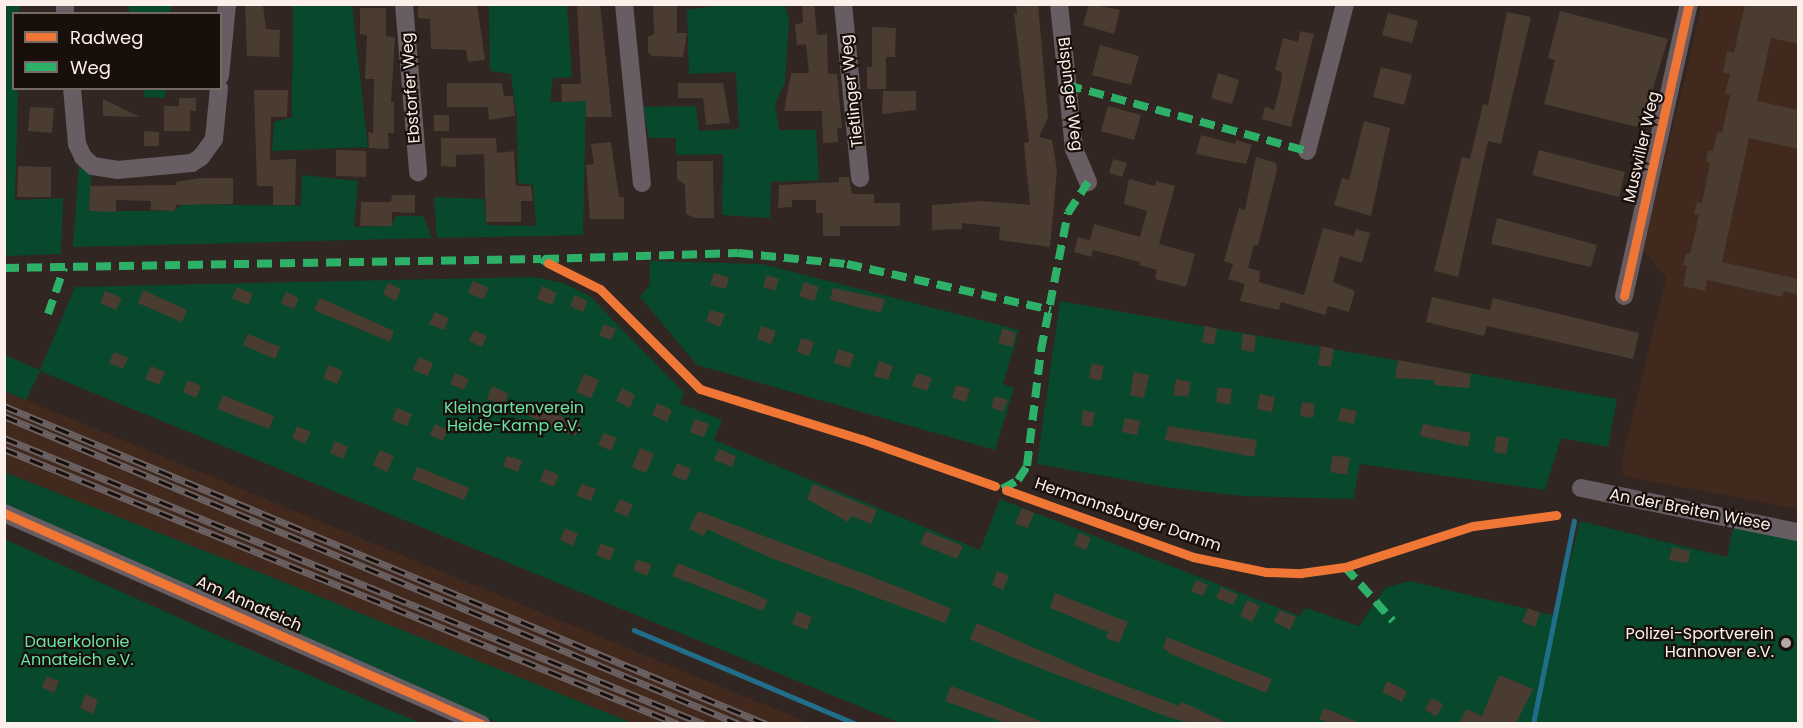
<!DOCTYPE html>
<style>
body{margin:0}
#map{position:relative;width:1803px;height:728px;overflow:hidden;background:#312621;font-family:Poppins,sans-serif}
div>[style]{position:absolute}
.built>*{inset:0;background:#41291e}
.green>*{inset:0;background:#08492d}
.stream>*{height:4.5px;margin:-2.25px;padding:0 2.25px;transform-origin:2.25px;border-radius:2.25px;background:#216e8a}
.building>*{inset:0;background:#4a3c30}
.minor>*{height:18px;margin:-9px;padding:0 9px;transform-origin:9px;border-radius:9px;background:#675d62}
.rail>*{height:7px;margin-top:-3.5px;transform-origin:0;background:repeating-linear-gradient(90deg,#180f0b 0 14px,#6c6263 0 28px);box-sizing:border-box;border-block:2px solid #6c6263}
.quiet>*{height:8px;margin-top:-4px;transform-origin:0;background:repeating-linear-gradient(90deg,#2db169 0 15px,transparent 0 23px)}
.cycleway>*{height:9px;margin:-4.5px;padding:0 4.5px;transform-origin:4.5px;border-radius:4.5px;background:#f07635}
.dots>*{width:16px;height:16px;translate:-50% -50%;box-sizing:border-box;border:3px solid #180f0b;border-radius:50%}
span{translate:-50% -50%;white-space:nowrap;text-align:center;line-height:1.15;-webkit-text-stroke:4.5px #180f0b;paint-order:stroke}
.street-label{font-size:16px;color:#fdefe9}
.park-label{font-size:16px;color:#67e4a5}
.poi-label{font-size:16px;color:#fdefe9}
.right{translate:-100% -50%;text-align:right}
.frame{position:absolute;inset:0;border:6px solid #fdefe9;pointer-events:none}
.legend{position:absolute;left:12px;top:12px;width:210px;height:78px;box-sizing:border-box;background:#180f0b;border:2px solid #746964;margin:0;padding:8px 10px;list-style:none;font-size:18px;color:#fdefe9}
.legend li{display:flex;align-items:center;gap:12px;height:30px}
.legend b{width:30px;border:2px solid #746964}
</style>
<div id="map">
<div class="built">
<div style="clip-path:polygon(1702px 5px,1798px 5px,1798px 509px,1623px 476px,1623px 456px,1666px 278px,1643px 250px)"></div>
<div style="clip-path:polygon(4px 391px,809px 723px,632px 723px,5px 472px)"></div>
</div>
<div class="green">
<div style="clip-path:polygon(4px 5px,19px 5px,19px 13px,14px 14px,14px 88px,18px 89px,15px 200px,63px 198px,61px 254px,5px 256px)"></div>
<div style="clip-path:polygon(129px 5px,171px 5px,170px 13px,129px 13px)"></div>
<div style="clip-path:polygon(293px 5px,352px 5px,368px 147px,272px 151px,274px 122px,292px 117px)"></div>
<div style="clip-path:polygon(489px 5px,567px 5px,572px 77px,553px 78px,550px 102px,586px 101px,583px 235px,437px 238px,434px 197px,484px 199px,486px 225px,536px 226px,533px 185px,518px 183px,517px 120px,511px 74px,490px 71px)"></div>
<div style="clip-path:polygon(721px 5px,785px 5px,789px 21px,785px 82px,775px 104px,779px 130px,816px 130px,819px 180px,771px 182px,770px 218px,722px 215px,723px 154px,676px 155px,676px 138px,649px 138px,643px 107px,696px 106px,699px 131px,739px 129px,736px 72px,689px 74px,687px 10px)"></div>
<div style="clip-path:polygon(144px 89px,166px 89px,165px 98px,144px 97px)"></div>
<div style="clip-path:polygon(79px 165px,91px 171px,90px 211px,175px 211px,182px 204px,301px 206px,302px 175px,358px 181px,354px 227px,391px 226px,396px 216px,423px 216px,432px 238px,73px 247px)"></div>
<div style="clip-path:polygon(650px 261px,762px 264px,1019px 330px,1003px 384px,1014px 388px,995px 450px,697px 365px,640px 297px,650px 285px)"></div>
<div style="clip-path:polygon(534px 277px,563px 283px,590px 296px,684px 393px,680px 403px,722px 420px,714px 440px,980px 550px,1000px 499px,1299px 616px,1306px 608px,1359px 626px,1385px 588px,1410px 581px,1556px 616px,1580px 521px,1727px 557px,1735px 519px,1798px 532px,1798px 723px,900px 723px,40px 371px,26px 400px,5px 391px,5px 355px,40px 370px,75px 287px)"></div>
<div style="clip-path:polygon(1060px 301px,1617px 399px,1608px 447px,1561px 438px,1545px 490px,1360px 464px,1353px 499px,1241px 496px,1166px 487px,1037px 464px)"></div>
<div style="clip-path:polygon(4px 472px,271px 577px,632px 723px,499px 723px,5px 506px)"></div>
<div style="clip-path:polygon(4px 539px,239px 645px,420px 723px,5px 723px)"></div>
</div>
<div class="stream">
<div style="left:634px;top:630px;width:241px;rotate:22.9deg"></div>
<div style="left:1533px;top:724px;width:207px;rotate:-78.6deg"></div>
</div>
<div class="building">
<div style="clip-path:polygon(245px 4px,263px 5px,266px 29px,280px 30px,279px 57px,247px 56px)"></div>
<div style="clip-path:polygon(477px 4px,485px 60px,468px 62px,466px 50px,431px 49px,430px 19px,418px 18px,418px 5px)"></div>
<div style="clip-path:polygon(577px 4px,600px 4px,612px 117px,586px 117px,586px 101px,562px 102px,561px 84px,581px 84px)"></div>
<div style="clip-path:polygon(653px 4px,677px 4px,677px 33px,687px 33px,683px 57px,652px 56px,648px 53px,648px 37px,654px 34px)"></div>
<div style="clip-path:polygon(802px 4px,814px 4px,817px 35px,827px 34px,828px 74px,837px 74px,842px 128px,837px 128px,838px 142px,823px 143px,822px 111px,784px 111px,791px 73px,809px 73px,806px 44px,797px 45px,795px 24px,803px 23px)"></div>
<div style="clip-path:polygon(1016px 4px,1038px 4px,1048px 117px,1039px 137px,1052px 140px,1057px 170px,1050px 247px,999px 240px,1000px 227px,962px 223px,962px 229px,932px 230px,932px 205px,982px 201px,1030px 205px,1024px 143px,1029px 142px,1014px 13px,1017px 14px)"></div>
<div style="clip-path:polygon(1089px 4px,1120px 10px,1114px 34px,1083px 25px)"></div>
<div style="clip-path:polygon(1745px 4px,1798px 4px,1798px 44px,1771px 38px,1757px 101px,1798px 110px,1798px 149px,1749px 138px,1722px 262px,1798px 279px,1798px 295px,1784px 291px,1782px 297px,1707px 280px,1705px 291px,1683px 286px,1687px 266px,1683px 265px,1686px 253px,1690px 254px,1699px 215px,1694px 214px,1697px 202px,1702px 203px,1710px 163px,1706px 162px,1708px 150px,1713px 151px,1717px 132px,1722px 133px,1730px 95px,1725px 94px,1730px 74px,1723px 73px,1727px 51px,1734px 53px)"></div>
<div style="clip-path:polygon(360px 8px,386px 8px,386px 36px,395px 37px,391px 102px,394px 102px,394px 133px,388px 133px,389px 149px,369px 148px,368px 132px,373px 133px,374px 79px,365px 79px,367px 35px,360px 34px)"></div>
<div style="clip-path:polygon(1560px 11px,1668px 39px,1641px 128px,1544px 104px,1555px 60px,1548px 58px)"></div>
<div style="clip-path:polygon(1507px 12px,1531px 17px,1501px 144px,1488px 141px,1458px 277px,1434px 271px,1462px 157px,1470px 159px,1483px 104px,1488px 105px)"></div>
<div style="clip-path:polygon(1388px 13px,1418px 21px,1412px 43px,1382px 35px)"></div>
<div style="clip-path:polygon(872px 27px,896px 28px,895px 57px,886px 57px,886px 89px,867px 89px,867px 67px,872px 67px)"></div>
<div style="clip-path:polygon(1300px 31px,1314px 34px,1291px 127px,1262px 119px,1265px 107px,1274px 110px,1281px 83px,1282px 72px,1275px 70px,1283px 38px,1298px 42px)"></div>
<div style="clip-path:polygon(1100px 45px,1139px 56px,1131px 85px,1092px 75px)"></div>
<div style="clip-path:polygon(1381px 67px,1412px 75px,1404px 105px,1373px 97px)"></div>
<div style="clip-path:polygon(1218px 73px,1239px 80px,1232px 104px,1211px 98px)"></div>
<div style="clip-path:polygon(447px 83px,502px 83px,504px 96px,513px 96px,515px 116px,489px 120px,488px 107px,447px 107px)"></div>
<div style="clip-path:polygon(678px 83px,723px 83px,730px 123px,706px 125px,703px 98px,678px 98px)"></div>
<div style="clip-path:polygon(254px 90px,288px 90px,287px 117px,271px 117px,270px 160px,296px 159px,295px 205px,273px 205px,273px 186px,257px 186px)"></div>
<div style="clip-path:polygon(883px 91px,916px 91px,916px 110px,882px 114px)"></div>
<div style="clip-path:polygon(179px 98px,196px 98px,196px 111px,190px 111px,190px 131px,164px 131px,164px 106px,179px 106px)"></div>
<div style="clip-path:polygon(103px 99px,140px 117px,103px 116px)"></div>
<div style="clip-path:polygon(1108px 106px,1141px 115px,1134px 140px,1101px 131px)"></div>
<div style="clip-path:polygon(30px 107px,54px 108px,52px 133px,28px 131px)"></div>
<div style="clip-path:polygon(434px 115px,449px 115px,449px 131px,434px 131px)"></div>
<div style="clip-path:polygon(1364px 121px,1390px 128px,1371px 216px,1334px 205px,1342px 178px,1349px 180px)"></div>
<div style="clip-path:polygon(144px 131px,159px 132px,159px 146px,144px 146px)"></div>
<div style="clip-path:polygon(1201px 135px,1235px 144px,1236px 140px,1252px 145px,1246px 164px,1196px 154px)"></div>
<div style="clip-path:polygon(441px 138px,496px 138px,497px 153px,514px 151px,516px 186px,531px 186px,533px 201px,521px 201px,521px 222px,486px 222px,484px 154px,456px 155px,456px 167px,441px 166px)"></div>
<div style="clip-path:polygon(611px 142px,619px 197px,624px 197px,624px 219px,590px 219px,586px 165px,594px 164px,591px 144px)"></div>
<div style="clip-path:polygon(336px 150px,366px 151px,366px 177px,336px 176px)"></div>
<div style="clip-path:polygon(1539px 150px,1625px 172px,1619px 197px,1532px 175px)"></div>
<div style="clip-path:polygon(1256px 157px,1276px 163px,1277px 170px,1258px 245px,1254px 245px,1248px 268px,1260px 271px,1259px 282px,1304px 295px,1323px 228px,1354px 236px,1356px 229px,1370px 233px,1362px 263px,1340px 256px,1333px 282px,1355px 291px,1349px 312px,1328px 306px,1325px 315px,1281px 302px,1279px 310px,1240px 301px,1245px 284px,1228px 279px,1233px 264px,1224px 261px,1239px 208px,1245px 210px)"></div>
<div style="clip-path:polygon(1113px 159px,1127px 163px,1122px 177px,1109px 173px)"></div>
<div style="clip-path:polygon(677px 161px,713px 161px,714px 218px,695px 218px,686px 214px,685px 185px,677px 179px)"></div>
<div style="clip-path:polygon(18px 166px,51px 167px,51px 197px,17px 197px)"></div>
<div style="clip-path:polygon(839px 177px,849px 177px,852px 194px,874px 194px,874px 203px,900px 203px,900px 226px,840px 226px,840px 236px,823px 236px,823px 213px,816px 213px,816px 200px,792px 200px,792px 207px,778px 208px,779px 185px,839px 182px)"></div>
<div style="clip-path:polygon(201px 178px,233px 178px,233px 204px,176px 205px,175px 211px,151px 210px,151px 201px,116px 200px,116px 212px,89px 211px,90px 186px,176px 185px,176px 182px)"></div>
<div style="clip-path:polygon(1129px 179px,1155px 186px,1156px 181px,1175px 186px,1159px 244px,1195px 254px,1186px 287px,1155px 279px,1157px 270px,1139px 265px,1140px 262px,1093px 250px,1091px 257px,1074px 252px,1078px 237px,1090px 240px,1094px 224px,1140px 237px,1147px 211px,1124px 204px)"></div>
<div style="clip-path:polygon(392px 195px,415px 195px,415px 213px,392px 212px,392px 226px,360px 226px,361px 202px,391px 202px)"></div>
<div style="clip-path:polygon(1497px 218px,1597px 245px,1591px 267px,1491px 244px)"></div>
<div style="clip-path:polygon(714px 273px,729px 277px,726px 289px,710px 285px)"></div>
<div style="clip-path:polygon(767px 275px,779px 279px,775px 291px,763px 287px)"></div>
<div style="clip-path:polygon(473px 281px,489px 288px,483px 299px,468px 293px)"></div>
<div style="clip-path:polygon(804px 282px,819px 287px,814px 301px,799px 296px)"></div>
<div style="clip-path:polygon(388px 283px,401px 289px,396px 301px,383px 294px)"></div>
<div style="clip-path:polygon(542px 286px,557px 293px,552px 305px,537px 299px)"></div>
<div style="clip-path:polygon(237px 287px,253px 294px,248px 305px,232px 298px)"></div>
<div style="clip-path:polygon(833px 288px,885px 299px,881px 313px,830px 300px)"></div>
<div style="clip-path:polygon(143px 290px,187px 310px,182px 322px,138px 303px)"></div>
<div style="clip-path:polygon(105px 291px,122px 298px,116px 310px,100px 303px)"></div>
<div style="clip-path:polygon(286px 292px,299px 298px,294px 309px,281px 303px)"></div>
<div style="clip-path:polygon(575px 295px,588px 301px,583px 312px,570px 306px)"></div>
<div style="clip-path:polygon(1432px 297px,1490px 310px,1493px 298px,1639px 333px,1633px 359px,1487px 326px,1484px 336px,1426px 322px)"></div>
<div style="clip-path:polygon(320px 298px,394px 331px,390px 342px,314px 310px)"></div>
<div style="clip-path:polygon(710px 310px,725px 314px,720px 327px,706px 321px)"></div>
<div style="clip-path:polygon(435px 312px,449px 318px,444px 330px,429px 324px)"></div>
<div style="clip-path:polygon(604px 324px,616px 329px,611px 340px,599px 335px)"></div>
<div style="clip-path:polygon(761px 326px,776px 331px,771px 344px,757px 339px)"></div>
<div style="clip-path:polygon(1205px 326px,1217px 329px,1214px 345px,1202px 342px)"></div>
<div style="clip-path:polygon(1003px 328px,1016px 333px,1012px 347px,998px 343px)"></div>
<div style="clip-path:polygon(474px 330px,487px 336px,482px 347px,469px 341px)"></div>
<div style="clip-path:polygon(248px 334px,280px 347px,275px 359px,243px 345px)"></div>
<div style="clip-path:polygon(1243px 334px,1256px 336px,1254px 352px,1241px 350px)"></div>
<div style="clip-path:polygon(801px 338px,814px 342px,809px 356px,797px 352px)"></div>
<div style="clip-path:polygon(1321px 346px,1334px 349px,1331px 367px,1318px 365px)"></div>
<div style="clip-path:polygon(838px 349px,854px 354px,850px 368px,834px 363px)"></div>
<div style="clip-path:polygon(114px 352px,128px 358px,123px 369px,109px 363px)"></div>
<div style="clip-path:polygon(419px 357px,433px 363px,428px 376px,413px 370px)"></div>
<div style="clip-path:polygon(1398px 360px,1471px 374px,1469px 388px,1434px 385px,1434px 380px,1395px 378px)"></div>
<div style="clip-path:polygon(879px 361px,893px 366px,888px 380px,874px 376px)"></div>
<div style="clip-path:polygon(1092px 363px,1104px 366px,1101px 381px,1089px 378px)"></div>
<div style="clip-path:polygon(329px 365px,343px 371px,337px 384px,323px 378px)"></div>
<div style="clip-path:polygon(151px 366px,165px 372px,159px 385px,145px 379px)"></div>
<div style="clip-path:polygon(1134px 372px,1149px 375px,1144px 398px,1130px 395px)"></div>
<div style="clip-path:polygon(455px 373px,469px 379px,464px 390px,450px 384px)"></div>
<div style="clip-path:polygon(917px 373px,932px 378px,927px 391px,912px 386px)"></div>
<div style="clip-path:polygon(584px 374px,599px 380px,591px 398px,576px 392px)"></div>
<div style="clip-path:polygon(1176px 379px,1191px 382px,1188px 397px,1173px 395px)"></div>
<div style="clip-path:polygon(188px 380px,201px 386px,196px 398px,183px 392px)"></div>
<div style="clip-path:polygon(956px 385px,970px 389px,966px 402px,952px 398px)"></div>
<div style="clip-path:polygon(492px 386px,509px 394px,504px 405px,487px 399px)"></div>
<div style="clip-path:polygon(1218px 387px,1232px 389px,1230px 405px,1216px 402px)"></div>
<div style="clip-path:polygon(622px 388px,635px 395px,630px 408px,616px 401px)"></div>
<div style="clip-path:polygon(1260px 394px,1275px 397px,1272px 412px,1257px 409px)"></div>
<div style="clip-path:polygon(223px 395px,274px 416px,269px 429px,217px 409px)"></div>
<div style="clip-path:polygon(995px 396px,1008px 400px,1003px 412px,991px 407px)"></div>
<div style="clip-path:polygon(1302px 402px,1315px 404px,1313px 418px,1300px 416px)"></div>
<div style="clip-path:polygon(529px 403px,581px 424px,575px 436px,524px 414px)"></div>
<div style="clip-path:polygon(657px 403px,672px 410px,667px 422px,652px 415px)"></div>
<div style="clip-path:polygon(397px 408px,412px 414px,407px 426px,392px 420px)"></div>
<div style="clip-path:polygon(1341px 408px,1357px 411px,1354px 424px,1338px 420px)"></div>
<div style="clip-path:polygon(1083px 410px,1095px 413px,1092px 427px,1081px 425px)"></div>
<div style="clip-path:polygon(1125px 418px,1140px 421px,1137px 435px,1122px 432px)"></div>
<div style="clip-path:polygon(695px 419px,709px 424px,704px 437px,690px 432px)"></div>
<div style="clip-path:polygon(435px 424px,448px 430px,443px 441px,430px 435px)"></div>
<div style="clip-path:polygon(1423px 424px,1471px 433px,1468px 447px,1420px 436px)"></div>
<div style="clip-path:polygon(297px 426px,311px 432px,305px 444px,292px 438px)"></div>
<div style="clip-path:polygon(1168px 426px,1257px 440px,1254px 457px,1165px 440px)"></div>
<div style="clip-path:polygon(604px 433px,617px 438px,611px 451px,598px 445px)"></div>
<div style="clip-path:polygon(1496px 436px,1509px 438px,1506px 454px,1494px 452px)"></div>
<div style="clip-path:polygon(335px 441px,348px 447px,343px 459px,330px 453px)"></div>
<div style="clip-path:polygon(640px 448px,654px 454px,646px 473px,632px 467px)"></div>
<div style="clip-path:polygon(719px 449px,736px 456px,732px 467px,714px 460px)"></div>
<div style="clip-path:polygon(380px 450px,394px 456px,387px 472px,373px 465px)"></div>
<div style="clip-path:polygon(1333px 455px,1350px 458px,1347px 475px,1330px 472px)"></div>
<div style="clip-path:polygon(507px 456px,522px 460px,518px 472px,503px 466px)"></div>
<div style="clip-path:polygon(677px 463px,691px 469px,686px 481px,672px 475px)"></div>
<div style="clip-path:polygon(417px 467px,469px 488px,464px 500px,412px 479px)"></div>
<div style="clip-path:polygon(545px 469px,559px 475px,554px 487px,540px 481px)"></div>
<div style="clip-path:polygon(582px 484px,596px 489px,591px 501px,576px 495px)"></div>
<div style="clip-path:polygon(813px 484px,877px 510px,871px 524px,851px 516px,848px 522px,807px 499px)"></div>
<div style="clip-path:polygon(620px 499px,633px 505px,627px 517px,614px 511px)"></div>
<div style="clip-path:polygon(1022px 508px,1034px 513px,1028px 528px,1015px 524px)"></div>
<div style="clip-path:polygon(698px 511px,904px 589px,951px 609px,945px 623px,766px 556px,707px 529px,704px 536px,689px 529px)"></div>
<div style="clip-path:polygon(565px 528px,578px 534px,573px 546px,560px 540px)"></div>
<div style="clip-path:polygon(926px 531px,963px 546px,957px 559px,920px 544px)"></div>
<div style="clip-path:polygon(1079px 533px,1091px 538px,1086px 550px,1074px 545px)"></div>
<div style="clip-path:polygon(601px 543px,615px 549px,610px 561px,596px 555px)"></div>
<div style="clip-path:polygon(1672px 547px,1690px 551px,1688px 563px,1669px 560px)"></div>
<div style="clip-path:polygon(637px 560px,652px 564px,647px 576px,633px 570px)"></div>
<div style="clip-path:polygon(678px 563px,768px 600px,763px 611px,672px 576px)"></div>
<div style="clip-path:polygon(997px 571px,1009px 576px,1003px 590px,992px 585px)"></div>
<div style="clip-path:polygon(1196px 580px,1208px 585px,1203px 596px,1191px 591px)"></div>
<div style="clip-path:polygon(1221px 587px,1238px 595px,1233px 605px,1216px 598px)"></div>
<div style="clip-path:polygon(1055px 593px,1128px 622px,1119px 643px,1106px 638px,1108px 632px,1050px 608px)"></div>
<div style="clip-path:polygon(1247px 600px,1260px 606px,1252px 622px,1240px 616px)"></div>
<div style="clip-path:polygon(1528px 608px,1540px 613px,1535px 627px,1522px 622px)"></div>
<div style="clip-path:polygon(1279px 610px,1296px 617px,1290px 630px,1274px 622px)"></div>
<div style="clip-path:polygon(797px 611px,812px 617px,807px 630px,792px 624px)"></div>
<div style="clip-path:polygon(977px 623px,1090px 672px,1179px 706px,1181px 702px,1193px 707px,1227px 723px,1190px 723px,1171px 718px,1011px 657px,970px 639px)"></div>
<div style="clip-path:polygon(1167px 637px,1272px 679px,1266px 693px,1171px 654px,1163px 648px)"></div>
<div style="clip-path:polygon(1499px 675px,1533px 689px,1516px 723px,1459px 723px,1466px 709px,1482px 716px)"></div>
<div style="clip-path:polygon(47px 676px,59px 681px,54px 693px,42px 687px)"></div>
<div style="clip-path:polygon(1387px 681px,1407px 691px,1402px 702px,1382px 692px)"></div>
<div style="clip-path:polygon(951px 686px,1004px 706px,1044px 723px,1005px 723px,945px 701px)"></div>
<div style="clip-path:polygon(86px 694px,98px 700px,93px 714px,80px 708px)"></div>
<div style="clip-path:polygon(1431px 698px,1443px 704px,1437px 716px,1425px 710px)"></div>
<div style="clip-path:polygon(1324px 708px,1360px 723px,1330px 723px,1319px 719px)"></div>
</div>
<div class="minor">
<div style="left:65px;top:4px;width:10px;rotate:90deg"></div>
<div style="left:404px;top:4px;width:169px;rotate:85.2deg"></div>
<div style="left:624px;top:4px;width:180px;rotate:84.3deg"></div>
<div style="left:843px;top:4px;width:175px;rotate:84.4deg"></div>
<div style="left:1059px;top:4px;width:146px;rotate:84.1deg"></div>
<div style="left:1074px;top:149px;width:36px;rotate:67deg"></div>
<div style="left:220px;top:76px;width:72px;rotate:-84.4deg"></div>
<div style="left:72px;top:88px;width:56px;rotate:84.9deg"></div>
<div style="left:77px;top:144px;width:14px;rotate:65deg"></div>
<div style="left:83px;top:157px;width:13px;rotate:42deg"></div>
<div style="left:93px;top:166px;width:24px;rotate:9deg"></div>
<div style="left:117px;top:170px;width:75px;rotate:-5.3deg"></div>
<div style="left:192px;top:163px;width:11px;rotate:-34deg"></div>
<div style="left:201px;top:157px;width:22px;rotate:-54deg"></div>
<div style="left:214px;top:139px;width:51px;rotate:-84.4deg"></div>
<div style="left:1307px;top:151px;width:152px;rotate:-75.5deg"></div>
<div style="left:1624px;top:296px;width:299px;rotate:-77.5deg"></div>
<div style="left:1581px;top:488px;width:221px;rotate:11.5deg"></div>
<div style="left:4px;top:513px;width:522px;rotate:23.86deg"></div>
</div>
<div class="rail">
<div style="left:4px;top:406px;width:826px;rotate:22.65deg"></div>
<div style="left:4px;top:416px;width:797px;rotate:22.74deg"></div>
<div style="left:4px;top:438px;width:756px;rotate:22.22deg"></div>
<div style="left:4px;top:449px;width:728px;rotate:22.2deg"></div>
</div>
<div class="quiet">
<div style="left:1067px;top:85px;width:249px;rotate:15.4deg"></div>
<div style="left:544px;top:259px;width:194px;rotate:-1.8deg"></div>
<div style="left:738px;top:253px;width:110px;rotate:5.8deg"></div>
<div style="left:847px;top:264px;width:209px;rotate:12.7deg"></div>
<div style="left:4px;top:268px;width:537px;rotate:-0.96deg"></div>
<div style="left:541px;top:259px;width:8px;rotate:30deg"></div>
<div style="left:48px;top:314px;width:49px;rotate:-70.8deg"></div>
<div style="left:1002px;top:489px;width:18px;rotate:-29deg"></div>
<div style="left:1018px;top:480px;width:17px;rotate:-57deg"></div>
<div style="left:1027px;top:466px;width:117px;rotate:-83.1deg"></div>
<div style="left:1041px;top:350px;width:140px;rotate:-78.9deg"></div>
<div style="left:1068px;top:213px;width:37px;rotate:-57deg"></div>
<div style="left:1345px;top:567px;width:72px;rotate:48.4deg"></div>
</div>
<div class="cycleway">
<div style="left:548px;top:263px;width:58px;rotate:26.6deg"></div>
<div style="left:600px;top:289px;width:141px;rotate:45deg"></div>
<div style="left:700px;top:389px;width:169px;rotate:17.3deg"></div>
<div style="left:861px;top:439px;width:142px;rotate:19.3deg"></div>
<div style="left:1624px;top:296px;width:299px;rotate:-77.5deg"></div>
<div style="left:1006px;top:490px;width:199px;rotate:19.7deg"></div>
<div style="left:1193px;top:557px;width:75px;rotate:11.6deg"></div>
<div style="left:1266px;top:572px;width:35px;rotate:2deg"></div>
<div style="left:1301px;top:573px;width:44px;rotate:-7.8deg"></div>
<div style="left:1345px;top:567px;width:134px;rotate:-17.8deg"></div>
<div style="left:1473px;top:526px;width:84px;rotate:-7.5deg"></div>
<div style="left:4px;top:513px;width:522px;rotate:23.86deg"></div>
</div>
<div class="dots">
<div style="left:1786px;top:643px;background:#b6a9a3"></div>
</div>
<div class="street-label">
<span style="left:411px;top:88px;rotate:-94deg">Ebstorfer Weg</span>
<span style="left:852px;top:91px;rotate:-96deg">Tietlinger Weg</span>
<span style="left:1070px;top:94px;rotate:83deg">Bispinger Weg</span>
<span style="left:1642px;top:147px;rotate:-77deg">Muswiller Weg</span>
<span style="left:1690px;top:510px;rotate:11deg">An der Breiten Wiese</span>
<span style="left:1128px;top:515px;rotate:19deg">Hermannsburger Damm</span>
<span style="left:249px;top:604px;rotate:24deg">Am Annateich</span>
</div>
<div class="park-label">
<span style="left:514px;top:417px">Kleingartenverein<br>Heide-Kamp e.V.</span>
<span style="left:77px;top:651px">Dauerkolonie<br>Annateich e.V.</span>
</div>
<div class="poi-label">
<span class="right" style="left:1774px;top:643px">Polizei-Sportverein<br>Hannover e.V.</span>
</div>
<div class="frame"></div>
<ul class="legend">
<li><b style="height:8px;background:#f07635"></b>Radweg</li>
<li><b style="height:8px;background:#2db169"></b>Weg</li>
</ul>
</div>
